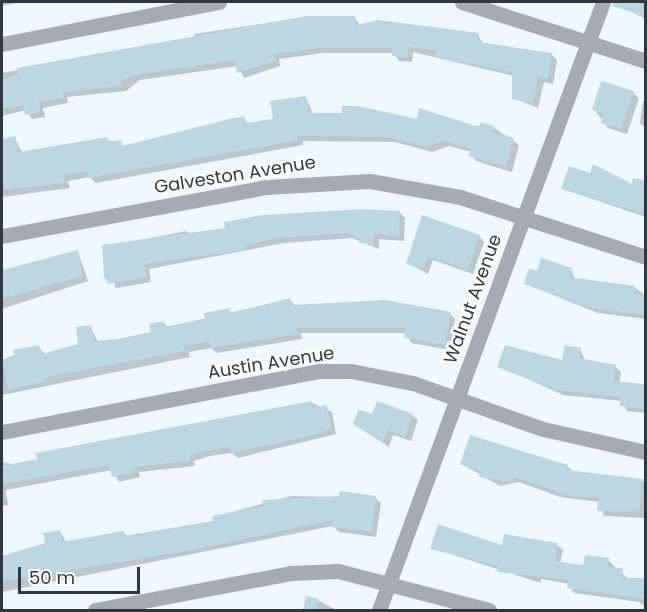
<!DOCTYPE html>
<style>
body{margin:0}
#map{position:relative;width:647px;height:612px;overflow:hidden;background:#eef7fe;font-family:Poppins,sans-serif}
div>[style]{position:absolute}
.shadow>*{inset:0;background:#0003}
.building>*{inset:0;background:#bbd8e2}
.minor>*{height:15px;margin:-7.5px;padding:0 7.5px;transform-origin:7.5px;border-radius:7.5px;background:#a5aab4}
.tertiary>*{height:15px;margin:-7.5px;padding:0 7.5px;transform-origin:7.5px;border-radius:7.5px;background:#a5aab4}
span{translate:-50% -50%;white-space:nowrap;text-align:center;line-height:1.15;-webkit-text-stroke:5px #fff;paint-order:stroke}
.street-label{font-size:18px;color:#2f383f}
.frame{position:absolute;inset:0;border:3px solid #2f383f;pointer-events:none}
.scale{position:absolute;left:18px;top:567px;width:122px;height:27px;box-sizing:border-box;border:3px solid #2f383f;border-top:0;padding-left:8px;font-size:18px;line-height:21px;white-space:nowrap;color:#2f383f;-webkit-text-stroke:4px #fff;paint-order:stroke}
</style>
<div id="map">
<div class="shadow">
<div style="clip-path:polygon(2px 2px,21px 2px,2px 6px)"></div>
<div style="clip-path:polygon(633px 2px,646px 2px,646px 19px,630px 11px)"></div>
<div style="clip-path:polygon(307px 17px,354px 18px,360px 25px,478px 35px,483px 44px,552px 55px,557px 60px,553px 84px,544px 82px,538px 108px,513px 98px,514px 76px,413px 52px,412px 62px,399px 61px,394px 53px,323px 53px,279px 59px,280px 66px,244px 78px,238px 66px,140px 80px,126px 91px,67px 97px,68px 103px,43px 108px,45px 117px,32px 119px,26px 110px,2px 116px,2px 73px,195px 38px,194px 34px)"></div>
<div style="clip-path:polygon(633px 93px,639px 98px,627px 134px,608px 128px,594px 109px)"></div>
<div style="clip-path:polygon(306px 98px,313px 114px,493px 127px,519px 145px,512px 172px,476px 161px,471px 152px,449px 146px,432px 152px,395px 142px,303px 141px,303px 145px,96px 183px,90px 177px,68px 181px,70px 188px,2px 197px,2px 171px,9px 170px,15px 138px,22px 153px,106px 139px,126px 147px,243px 118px,249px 124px,274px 120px)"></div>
<div style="clip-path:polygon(643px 101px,646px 101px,646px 129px,640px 123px)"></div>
<div style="clip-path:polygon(634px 180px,646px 181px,646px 217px,563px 189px,633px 186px)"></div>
<div style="clip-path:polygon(400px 213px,405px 218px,404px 241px,379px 239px,379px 249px,352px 238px,284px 243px,149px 269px,151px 282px,116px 288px,102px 248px,186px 231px,191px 235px)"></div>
<div style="clip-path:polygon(479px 236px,484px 242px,473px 274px,433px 260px,428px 274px,407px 263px)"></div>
<div style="clip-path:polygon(78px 252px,88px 281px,2px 309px,2px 272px)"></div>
<div style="clip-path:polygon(571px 269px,575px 280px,634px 287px,646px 296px,646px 319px,598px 313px,526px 284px,538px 273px)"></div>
<div style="clip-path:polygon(290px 299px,295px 306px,450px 313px,455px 319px,450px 350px,411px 343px,407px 333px,301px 333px,302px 339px,217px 353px,211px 348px,189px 352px,190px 357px,2px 395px,2px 360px,38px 346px,45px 355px,80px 345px,90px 326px,98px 342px,118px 340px,153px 333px,163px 322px,168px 327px)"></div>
<div style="clip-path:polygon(580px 349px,585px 360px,615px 366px,621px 372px,619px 383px,646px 386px,646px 413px,627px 411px,622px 401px,563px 395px,499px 366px,563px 362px)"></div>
<div style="clip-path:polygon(312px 403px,332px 412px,336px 434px,238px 458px,232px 453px,210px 456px,194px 461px,195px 466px,139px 472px,140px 477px,119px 482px,112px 470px,6px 490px,8px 505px,2px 506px,2px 462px,15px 465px)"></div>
<div style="clip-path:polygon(412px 415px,418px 420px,411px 441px,393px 435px,389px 447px,354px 423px,373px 416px)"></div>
<div style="clip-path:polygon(462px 464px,567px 466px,574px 472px,646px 482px,646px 518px,604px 516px,600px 502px,560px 497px,519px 482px,500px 486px)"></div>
<div style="clip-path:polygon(291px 496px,375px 498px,381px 503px,376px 537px,339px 532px,333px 526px,2px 592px,2px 557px,47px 544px,60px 531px,66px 543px,123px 532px,128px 537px,215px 522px,214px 517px)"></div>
<div style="clip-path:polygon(557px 545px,563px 550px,560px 564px,584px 567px,608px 560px,628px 579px,646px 580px,646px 608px,639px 602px,574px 593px,569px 584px,541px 579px,541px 583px,432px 548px)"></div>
<div style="clip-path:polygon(307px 598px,318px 600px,336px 610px,305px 610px)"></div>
</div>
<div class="building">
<div style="clip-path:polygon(613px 2px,645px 2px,645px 16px,612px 6px)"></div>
<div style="clip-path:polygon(307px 16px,355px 16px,356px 25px,378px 20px,479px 33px,478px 42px,552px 53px,548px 79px,538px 77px,533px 103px,512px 99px,512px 72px,434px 57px,436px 50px,408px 47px,407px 58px,392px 56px,393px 48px,317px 48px,274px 54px,276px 61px,237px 73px,235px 60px,134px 75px,120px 81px,121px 86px,63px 92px,64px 98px,39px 102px,40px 112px,25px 115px,23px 105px,2px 109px,2px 79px,18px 75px,17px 68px)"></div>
<div style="clip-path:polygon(601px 81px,634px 91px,621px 129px,601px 123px,604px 114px,592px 110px)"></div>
<div style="clip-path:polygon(306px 96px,309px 113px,342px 113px,342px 106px,358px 106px,417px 119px,419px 108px,479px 127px,481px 122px,494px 126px,492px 132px,514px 138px,506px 167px,468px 156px,471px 149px,443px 141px,426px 147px,388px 137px,298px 136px,299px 140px,89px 178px,88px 171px,63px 175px,65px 183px,2px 190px,2px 139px,15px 136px,19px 152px,107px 137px,108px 142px,121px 140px,122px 146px,229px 119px,244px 116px,245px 123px,273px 119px,270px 101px)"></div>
<div style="clip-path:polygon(593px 164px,632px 184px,633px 178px,645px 180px,645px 214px,561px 189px,569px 166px,590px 173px)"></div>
<div style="clip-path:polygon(363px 209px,400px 211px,399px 236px,374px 234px,374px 244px,359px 243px,359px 238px,345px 233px,278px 238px,246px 244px,246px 250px,144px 264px,147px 277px,109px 284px,104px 277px,102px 245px,225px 228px,224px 222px,263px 215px)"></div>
<div style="clip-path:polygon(422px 215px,480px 235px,468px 270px,428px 256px,423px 269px,406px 264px)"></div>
<div style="clip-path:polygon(78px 250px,83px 276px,2px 299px,2px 270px)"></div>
<div style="clip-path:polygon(541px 258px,572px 268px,569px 277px,635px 286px,634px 294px,645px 296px,644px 315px,591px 308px,524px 284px,529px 268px,537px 271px)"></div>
<div style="clip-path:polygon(290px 298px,292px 305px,386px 300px,451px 312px,445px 345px,404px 338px,406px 328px,296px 328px,298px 334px,210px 348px,209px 342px,184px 346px,185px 351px,46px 377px,47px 381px,8px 390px,2px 360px,15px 357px,13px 350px,39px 345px,41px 354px,78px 344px,76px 327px,91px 325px,94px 341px,118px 339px,151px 332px,149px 324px,163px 321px,164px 327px,205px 319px,204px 313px,230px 308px,231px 313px)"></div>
<div style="clip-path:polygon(505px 345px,562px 360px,565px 345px,581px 348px,579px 358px,616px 365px,613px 381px,645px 384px,645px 409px,620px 406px,621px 397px,556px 390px,497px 367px)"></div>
<div style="clip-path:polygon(312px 401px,313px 408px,327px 405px,331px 428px,318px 434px,231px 453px,230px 447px,204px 451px,189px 456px,190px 461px,134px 467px,135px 472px,112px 477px,109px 465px,2px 484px,2px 466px,37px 459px,36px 453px)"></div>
<div style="clip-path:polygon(377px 401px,413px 414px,405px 437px,387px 430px,383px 443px,353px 424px,358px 409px,372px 414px)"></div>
<div style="clip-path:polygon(470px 435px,568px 465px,567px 470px,643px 479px,639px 511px,597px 511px,599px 498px,573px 497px,514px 477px,512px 482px,479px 477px,481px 471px,460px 464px)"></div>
<div style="clip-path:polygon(340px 491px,376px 496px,371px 532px,332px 527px,333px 520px,188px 551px,2px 581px,2px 556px,45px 543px,43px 533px,60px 530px,62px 542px,123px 531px,124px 536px,213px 521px,212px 516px,264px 506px,262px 500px,339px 496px)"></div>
<div style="clip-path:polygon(438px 524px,502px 545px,504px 534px,558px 543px,555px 561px,583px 565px,585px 555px,609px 558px,608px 567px,623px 568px,622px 578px,645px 578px,645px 599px,567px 588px,568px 580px,497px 572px,498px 566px,430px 549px)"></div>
<div style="clip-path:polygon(306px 596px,319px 599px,316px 610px,303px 610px)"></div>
</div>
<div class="minor">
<div style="left:462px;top:2px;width:193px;rotate:17.8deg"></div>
<div style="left:2px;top:44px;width:221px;rotate:-11deg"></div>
<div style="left:2px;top:236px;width:269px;rotate:-10.5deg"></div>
<div style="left:266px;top:187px;width:104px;rotate:-3.3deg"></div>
<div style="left:370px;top:181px;width:91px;rotate:10.1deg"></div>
<div style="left:460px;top:197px;width:195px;rotate:17.9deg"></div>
<div style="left:2px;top:432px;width:323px;rotate:-10.9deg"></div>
<div style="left:319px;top:371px;width:32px"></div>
<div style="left:351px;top:371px;width:63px;rotate:11deg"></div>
<div style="left:413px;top:383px;width:138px;rotate:19.5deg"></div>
<div style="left:543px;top:429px;width:106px;rotate:12.6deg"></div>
<div style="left:95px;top:610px;width:199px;rotate:-10.7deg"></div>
<div style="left:291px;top:573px;width:47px;rotate:-2.4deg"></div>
<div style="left:338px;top:571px;width:156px;rotate:14.5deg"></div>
</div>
<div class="tertiary">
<div style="left:379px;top:610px;width:648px;rotate:-69.78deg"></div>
</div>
<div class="street-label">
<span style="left:235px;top:175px;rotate:-9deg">Galveston Avenue</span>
<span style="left:473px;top:299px;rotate:-70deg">Walnut Avenue</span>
<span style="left:271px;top:363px;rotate:-9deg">Austin Avenue</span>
</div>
<div class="frame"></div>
<div class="scale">50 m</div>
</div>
